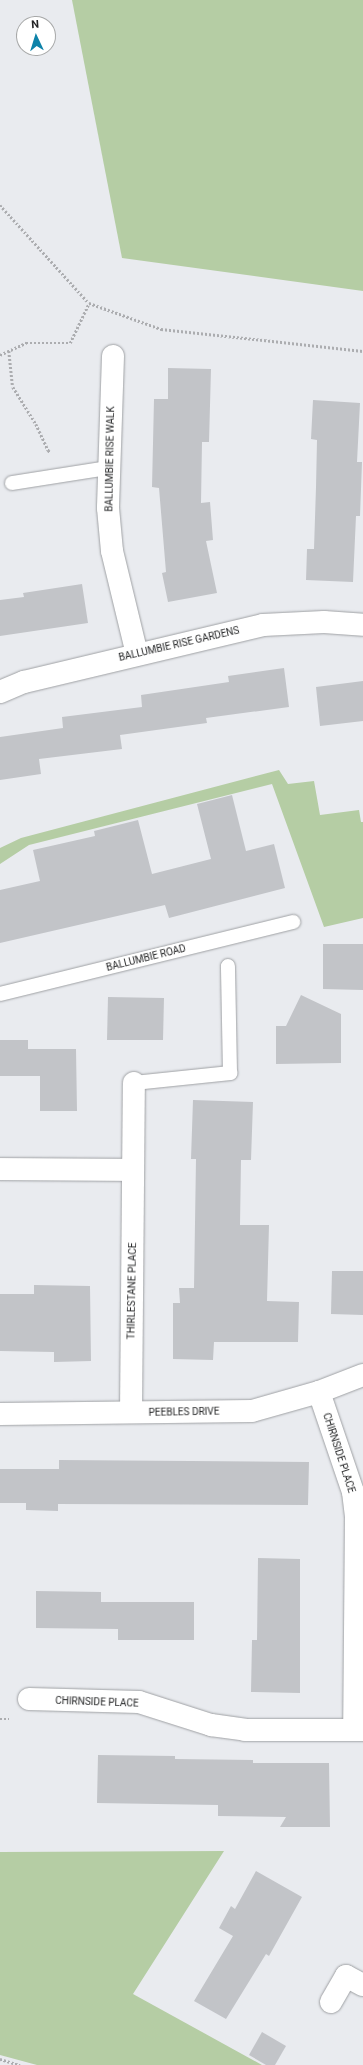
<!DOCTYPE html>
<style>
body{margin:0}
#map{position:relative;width:363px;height:2065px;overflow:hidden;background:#e9ebef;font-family:Roboto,sans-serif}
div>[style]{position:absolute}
.green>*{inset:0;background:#b5cda4}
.building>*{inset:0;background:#c2c4c8}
.path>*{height:2.5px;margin-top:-1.25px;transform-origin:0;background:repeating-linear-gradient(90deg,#acadb0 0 2px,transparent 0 4px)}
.roads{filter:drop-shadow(0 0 1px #9fa1a4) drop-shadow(0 0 1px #9fa1a4)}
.lane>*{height:14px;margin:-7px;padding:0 7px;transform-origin:7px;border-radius:7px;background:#fff}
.street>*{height:22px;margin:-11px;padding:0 11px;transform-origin:11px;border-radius:11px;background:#fff}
span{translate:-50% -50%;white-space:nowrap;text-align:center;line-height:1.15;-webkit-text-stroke:3.5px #fff;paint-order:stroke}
.street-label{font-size:10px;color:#242526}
.north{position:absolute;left:16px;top:16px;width:40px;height:40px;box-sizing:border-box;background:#fff;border:1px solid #a7a8a8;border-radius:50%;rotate:356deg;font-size:11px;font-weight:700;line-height:16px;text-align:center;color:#242526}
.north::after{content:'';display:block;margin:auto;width:14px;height:18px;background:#0e83a9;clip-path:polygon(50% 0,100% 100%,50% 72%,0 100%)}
</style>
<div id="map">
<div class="green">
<div style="clip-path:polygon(72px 0,363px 0,363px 291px,122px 258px)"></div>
<div style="clip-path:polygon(279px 770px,288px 784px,314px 781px,320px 815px,359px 810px,361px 822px,363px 822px,363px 918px,324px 927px,272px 784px,29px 845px,0 864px,0 848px,21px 838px)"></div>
<div style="clip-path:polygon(224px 1851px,133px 1994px,262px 2065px,37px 2065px,0 2055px,0 1852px)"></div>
</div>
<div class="building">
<div style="clip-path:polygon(168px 368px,211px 369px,209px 442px,202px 442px,201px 503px,210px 502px,213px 540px,206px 541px,217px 593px,168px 602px,162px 573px,166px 572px,159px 488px,152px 487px,154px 399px,168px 399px)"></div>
<div style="clip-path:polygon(313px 400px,360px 403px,357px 462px,362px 462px,360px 516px,356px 516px,353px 582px,306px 580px,307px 549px,314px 549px,316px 487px,317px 440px,311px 439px)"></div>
<div style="clip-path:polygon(82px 584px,88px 623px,0 636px,0 600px,24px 597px,23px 593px)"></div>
<div style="clip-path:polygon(284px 668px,289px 707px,206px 718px,207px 723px,120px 735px,122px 749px,39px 759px,41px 774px,0 780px,0 737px,63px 728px,62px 717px,142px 707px,141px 695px,229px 682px,228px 676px)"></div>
<div style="clip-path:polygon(363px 681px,363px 721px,320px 726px,316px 687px)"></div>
<div style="clip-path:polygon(232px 795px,246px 851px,274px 844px,285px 888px,169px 918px,165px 905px,0 943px,0 890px,40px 881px,33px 850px,95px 836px,94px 831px,138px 820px,152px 874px,211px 859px,197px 804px)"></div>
<div style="clip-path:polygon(323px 944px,363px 944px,363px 990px,323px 989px)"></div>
<div style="clip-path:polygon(301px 995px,341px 1014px,341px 1063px,276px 1064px,276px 1026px,286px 1026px)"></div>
<div style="clip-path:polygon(108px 997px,164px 998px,163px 1040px,107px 1040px)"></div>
<div style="clip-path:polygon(0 1040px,28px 1040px,28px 1049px,76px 1049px,77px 1111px,40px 1111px,40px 1076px,0 1076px)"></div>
<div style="clip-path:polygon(193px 1100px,253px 1102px,251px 1160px,241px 1160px,240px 1225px,269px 1225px,267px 1301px,299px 1302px,298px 1342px,214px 1342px,213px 1360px,173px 1359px,173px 1303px,180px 1303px,179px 1288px,194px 1288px,196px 1159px,191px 1159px)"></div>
<div style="clip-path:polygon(332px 1271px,363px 1271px,363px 1315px,331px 1314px)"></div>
<div style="clip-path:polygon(34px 1285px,90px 1286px,91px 1361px,54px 1362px,54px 1352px,0 1351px,0 1294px,34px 1294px)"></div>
<div style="clip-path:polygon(59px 1460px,309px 1462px,308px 1505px,58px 1504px,58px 1511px,26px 1510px,26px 1503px,0 1503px,0 1469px,59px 1469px)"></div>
<div style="clip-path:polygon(258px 1558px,300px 1559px,300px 1693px,251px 1692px,252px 1640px,257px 1640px)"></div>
<div style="clip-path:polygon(36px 1591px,101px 1592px,101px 1602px,194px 1602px,194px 1640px,118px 1640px,118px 1629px,36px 1628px)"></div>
<div style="clip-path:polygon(98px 1755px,175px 1756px,175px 1759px,253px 1760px,253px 1763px,329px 1763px,330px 1827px,280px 1827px,286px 1817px,218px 1816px,218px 1805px,97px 1803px)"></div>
<div style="clip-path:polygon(256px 1871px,302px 1897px,269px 1956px,266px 1954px,226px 2019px,194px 2001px,233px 1936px,219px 1928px,231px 1906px,235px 1909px)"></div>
<div style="clip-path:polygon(262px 2032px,286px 2046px,275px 2065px,266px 2065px,249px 2055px)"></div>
</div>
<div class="path">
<div style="left:0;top:205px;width:132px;rotate:47.8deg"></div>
<div style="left:89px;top:303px;width:77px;rotate:19.9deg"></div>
<div style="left:161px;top:329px;width:203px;rotate:6.2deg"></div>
<div style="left:9px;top:351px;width:36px;rotate:84deg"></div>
<div style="left:13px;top:387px;width:44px;rotate:58.1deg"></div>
<div style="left:36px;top:424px;width:29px;rotate:65deg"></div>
<div style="left:48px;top:450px;width:3px;rotate:45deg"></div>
<div style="left:0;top:355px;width:29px;rotate:-25deg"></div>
<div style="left:26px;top:343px;width:44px"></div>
<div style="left:70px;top:343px;width:44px;rotate:-64.6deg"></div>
<div style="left:0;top:1719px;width:9px"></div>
<div style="left:0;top:2059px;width:21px;rotate:17deg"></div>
</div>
<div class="roads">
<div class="lane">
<div style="left:12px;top:483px;width:97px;rotate:-8.9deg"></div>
<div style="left:0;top:994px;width:302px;rotate:-13.8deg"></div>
<div style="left:134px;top:1083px;width:97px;rotate:-5.9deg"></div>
<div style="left:230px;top:1073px;width:107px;rotate:-91.1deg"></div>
</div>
<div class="street">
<div style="left:113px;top:356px;width:152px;rotate:91.9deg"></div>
<div style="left:108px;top:508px;width:43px;rotate:84.7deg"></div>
<div style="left:112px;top:551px;width:106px;rotate:76.4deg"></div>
<div style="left:0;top:692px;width:26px;rotate:-23deg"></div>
<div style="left:24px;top:682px;width:246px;rotate:-13.4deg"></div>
<div style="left:263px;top:625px;width:61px;rotate:-2.8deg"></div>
<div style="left:324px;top:622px;width:39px;rotate:4deg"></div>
<div style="left:0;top:1169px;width:133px;rotate:0.4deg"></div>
<div style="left:319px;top:1392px;width:106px;rotate:71.2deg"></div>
<div style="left:353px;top:1492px;width:25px;rotate:83deg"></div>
<div style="left:356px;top:1517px;width:213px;rotate:90.5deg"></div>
<div style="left:131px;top:1412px;width:329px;rotate:-89.5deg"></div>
<div style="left:0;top:1414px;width:252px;rotate:-0.7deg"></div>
<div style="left:252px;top:1411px;width:70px;rotate:-15.8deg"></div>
<div style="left:319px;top:1392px;width:47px;rotate:-21.1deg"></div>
<div style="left:29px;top:1699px;width:110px;rotate:1.6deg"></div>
<div style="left:139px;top:1702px;width:76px;rotate:17.7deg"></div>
<div style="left:211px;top:1725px;width:34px;rotate:8deg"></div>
<div style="left:245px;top:1730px;width:118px"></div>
<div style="left:331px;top:2002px;width:30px;rotate:-60deg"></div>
<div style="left:346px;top:1976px;width:19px;rotate:28deg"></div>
</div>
</div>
<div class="street-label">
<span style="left:110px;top:459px;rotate:-89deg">BALLUMBIE RISE WALK</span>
<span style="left:179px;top:644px;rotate:-13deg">BALLUMBIE RISE GARDENS</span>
<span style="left:146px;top:958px;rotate:-14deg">BALLUMBIE ROAD</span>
<span style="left:132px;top:1291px;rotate:-89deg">THIRLESTANE PLACE</span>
<span style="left:184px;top:1412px;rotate:-1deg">PEEBLES DRIVE</span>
<span style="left:339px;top:1453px;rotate:72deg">CHIRNSIDE PLACE</span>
<span style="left:97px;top:1702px;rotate:2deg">CHIRNSIDE PLACE</span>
</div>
<div class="north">N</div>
</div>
